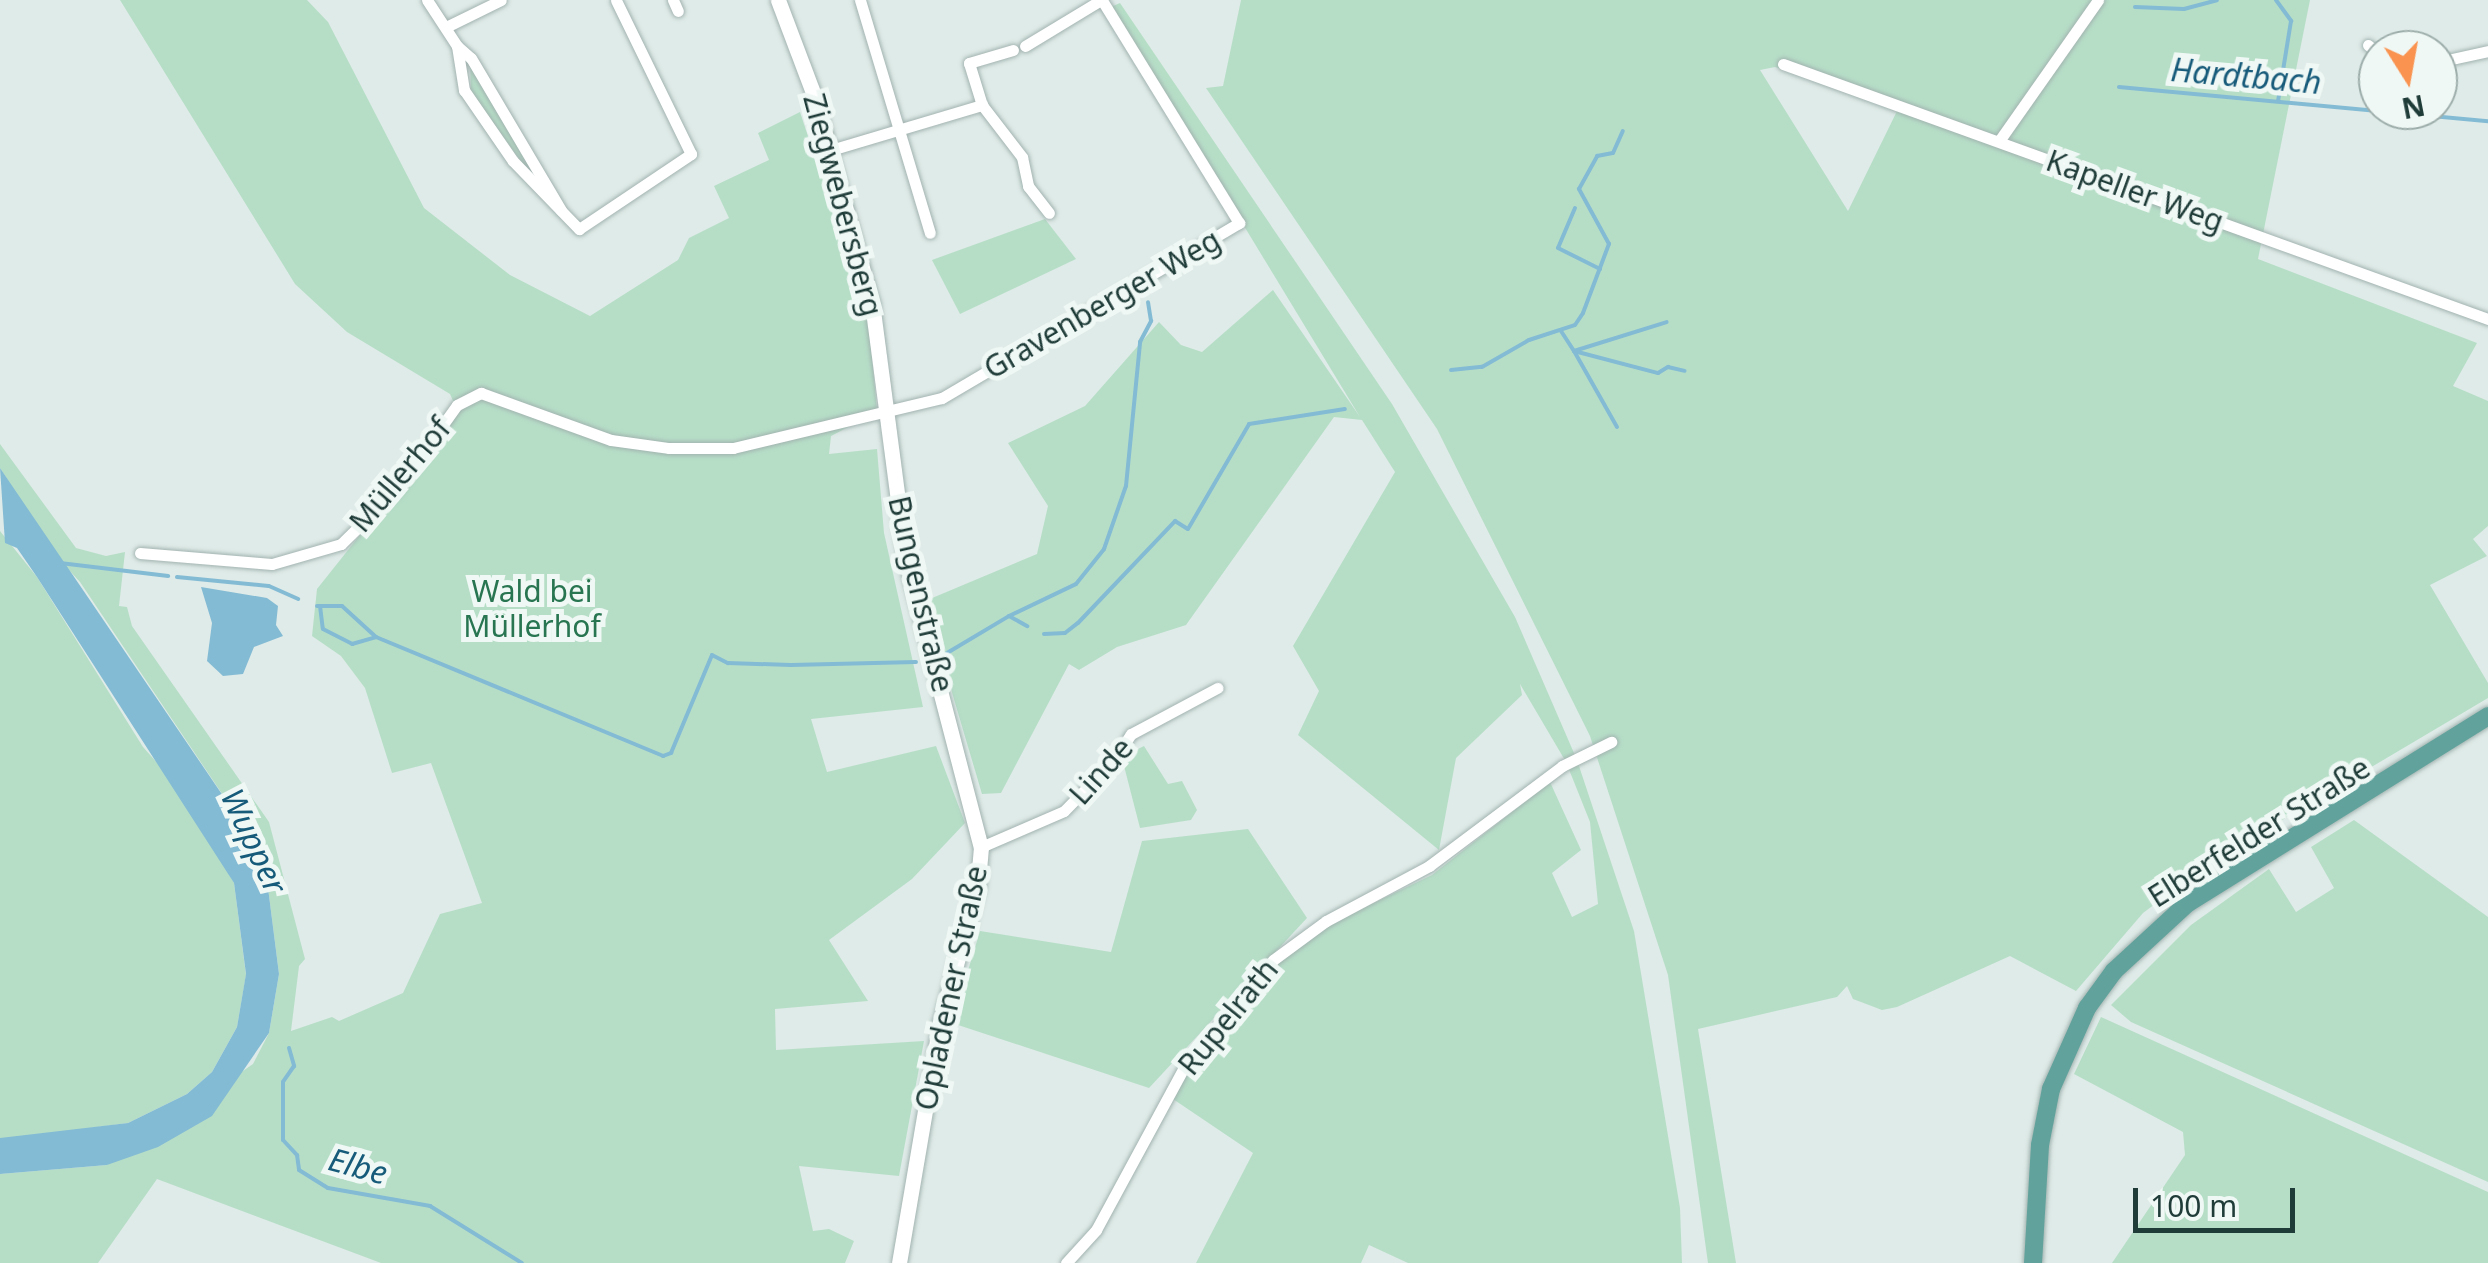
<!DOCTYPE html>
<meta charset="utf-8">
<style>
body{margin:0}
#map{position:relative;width:2488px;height:1263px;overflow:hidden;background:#dfebe8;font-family:"Noto Sans",sans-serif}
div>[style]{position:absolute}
.green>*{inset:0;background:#b6dec7}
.water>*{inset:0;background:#84bbd4}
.stream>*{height:4px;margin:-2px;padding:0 2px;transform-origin:2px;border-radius:2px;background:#84bbd4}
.roads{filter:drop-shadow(0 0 2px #a2b3b0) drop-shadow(0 0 2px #a2b3b0)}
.minor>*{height:11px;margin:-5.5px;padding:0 5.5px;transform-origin:5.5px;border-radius:5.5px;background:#fff}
.secondary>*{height:15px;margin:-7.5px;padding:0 7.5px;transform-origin:7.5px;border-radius:7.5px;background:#fff}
.primary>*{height:18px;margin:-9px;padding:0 9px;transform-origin:9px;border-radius:9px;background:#61a39c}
span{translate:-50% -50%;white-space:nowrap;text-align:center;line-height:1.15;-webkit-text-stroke:10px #f0f8f5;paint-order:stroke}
.street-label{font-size:30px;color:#1f3c39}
.park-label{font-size:30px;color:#287551}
.water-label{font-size:32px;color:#175b7a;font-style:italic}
.north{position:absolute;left:2358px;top:30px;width:100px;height:100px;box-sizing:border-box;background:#f0f8f5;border:2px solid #9cadaa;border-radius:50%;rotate:169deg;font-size:28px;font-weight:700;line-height:40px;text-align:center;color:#1f3c39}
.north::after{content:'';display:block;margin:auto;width:35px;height:45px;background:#f9934f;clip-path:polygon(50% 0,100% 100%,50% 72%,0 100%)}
.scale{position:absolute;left:2133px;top:1188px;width:162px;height:45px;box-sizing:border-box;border:5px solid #1f3c39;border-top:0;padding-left:12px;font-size:30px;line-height:35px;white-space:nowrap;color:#1f3c39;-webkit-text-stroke:8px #f0f8f5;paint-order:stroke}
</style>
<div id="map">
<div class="green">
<div style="clip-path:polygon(120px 0,307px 0,328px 22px,424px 208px,510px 275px,590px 316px,678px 260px,689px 238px,729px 218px,714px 186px,769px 160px,758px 133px,800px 112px,869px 321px,877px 412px,831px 436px,829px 454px,877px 449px,884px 533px,923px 707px,811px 719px,827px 772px,936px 746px,965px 823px,912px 879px,829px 940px,868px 1001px,775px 1009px,776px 1050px,924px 1041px,899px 1176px,799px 1166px,813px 1231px,829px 1229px,854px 1241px,845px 1263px,381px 1263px,157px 1179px,98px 1263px,0 1263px,0 1174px,107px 1165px,253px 1064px,269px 1033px,279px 974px,267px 880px,249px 834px,80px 582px,57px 557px,0 468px,0 444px,76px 548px,106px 556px,125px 552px,119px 606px,127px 607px,132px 626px,269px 822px,305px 959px,299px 966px,291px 1031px,332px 1017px,339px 1021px,403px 993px,440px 914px,482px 903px,431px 763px,392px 773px,365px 688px,341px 656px,312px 636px,317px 589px,458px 412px,450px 394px,347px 332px,295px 284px)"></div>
<div style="clip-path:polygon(evenodd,1241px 0,2310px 0,2258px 259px,2477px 343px,2453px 386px,2488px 401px,2488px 526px,2473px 539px,2487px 556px,2430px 585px,2488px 683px,2488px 698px,2211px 862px,2143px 913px,2076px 991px,2010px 956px,1897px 1007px,1882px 1010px,1853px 999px,1847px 986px,1837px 997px,1698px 1029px,1736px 1263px,1708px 1263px,1668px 975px,1590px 736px,1437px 429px,1206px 88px,1223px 86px,1241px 0,1775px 67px,1899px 107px,1848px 211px,1760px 70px,1775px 67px)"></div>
<div style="clip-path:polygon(1120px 3px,1392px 404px,1515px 617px,1577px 760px,1634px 931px,1680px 1208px,1682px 1263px,1408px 1263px,1369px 1245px,1361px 1263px,1196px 1263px,1253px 1153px,1170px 1097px,1275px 965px,1330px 924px,1432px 875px,1550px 782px,1581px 850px,1552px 873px,1572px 917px,1598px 904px,1590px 822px,1566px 762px,1520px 684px,1522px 695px,1456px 758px,1439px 850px,1298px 735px,1319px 691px,1293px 646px,1395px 472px,1362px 420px,1334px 417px,1186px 625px,1117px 647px,1079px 670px,1069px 664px,1001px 793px,982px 794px,925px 601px,1037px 554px,1048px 506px,1008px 443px,1085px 406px,1159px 322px,1181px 345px,1202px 352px,1273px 290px,1360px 417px,1111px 7px)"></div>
<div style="clip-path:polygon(470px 62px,541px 179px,536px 183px,471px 91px)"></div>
<div style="clip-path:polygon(1045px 219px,1076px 259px,960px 314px,932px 260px)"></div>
<div style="clip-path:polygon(0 531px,37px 577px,143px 747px,177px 785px,234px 883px,246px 975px,237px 1027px,212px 1072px,187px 1094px,128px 1123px,7px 1139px,0 1138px)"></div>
<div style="clip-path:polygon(1144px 746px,1168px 784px,1182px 781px,1197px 810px,1191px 820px,1140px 828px,1124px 766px,1128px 754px)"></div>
<div style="clip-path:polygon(2354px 820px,2488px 917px,2488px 1182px,2131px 1022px,2111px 1005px,2191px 925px,2269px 869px,2296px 912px,2334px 888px,2311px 847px)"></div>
<div style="clip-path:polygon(1248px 829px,1307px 918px,1149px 1088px,952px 1023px,980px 931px,1111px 952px,1142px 841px)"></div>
<div style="clip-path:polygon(2101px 1017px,2488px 1192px,2488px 1263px,2112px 1263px,2185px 1155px,2183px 1132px,2074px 1074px)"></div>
</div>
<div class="water">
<div style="clip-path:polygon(0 468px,249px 834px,267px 880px,279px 974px,269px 1033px,212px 1116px,158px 1147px,107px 1165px,0 1174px,0 1138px,128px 1123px,187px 1094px,212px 1072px,237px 1027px,246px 974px,234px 883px,37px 577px,17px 548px,5px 543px)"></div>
<div style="clip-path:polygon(201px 587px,267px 598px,278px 606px,276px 625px,283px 636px,254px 647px,243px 674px,223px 676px,207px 661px,212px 623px)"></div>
</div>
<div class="stream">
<div style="left:2276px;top:0;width:26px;rotate:54deg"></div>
<div style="left:2291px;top:21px;width:81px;rotate:99.2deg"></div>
<div style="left:2135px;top:7px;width:49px;rotate:2.3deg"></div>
<div style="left:2184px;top:9px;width:34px;rotate:-15deg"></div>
<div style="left:2119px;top:87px;width:371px;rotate:5.3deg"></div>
<div style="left:1575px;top:208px;width:43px;rotate:113deg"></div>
<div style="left:1558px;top:248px;width:47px;rotate:26.6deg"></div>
<div style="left:1561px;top:331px;width:24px;rotate:57deg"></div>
<div style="left:1574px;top:351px;width:87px;rotate:14.7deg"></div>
<div style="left:1658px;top:373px;width:12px;rotate:-31deg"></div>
<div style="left:1668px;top:367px;width:17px;rotate:13deg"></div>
<div style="left:1451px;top:370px;width:31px;rotate:-6deg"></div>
<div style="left:1482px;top:367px;width:54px;rotate:-29.9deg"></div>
<div style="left:1529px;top:340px;width:48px;rotate:-18.1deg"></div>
<div style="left:1575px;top:325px;width:14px;rotate:-56deg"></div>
<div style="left:1583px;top:313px;width:74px;rotate:-69.4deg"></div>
<div style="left:1609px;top:244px;width:63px;rotate:-118.6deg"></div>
<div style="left:1579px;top:189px;width:38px;rotate:-61deg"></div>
<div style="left:1597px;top:156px;width:16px;rotate:-11deg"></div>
<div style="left:1613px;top:153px;width:24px;rotate:-66deg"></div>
<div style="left:1617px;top:427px;width:87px;rotate:-119.5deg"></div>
<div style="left:1574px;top:351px;width:97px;rotate:-17.3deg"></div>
<div style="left:60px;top:563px;width:109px;rotate:6.9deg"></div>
<div style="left:177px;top:577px;width:92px;rotate:5.6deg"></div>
<div style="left:269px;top:586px;width:32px;rotate:24deg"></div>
<div style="left:317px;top:606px;width:25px"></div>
<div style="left:342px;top:606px;width:46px;rotate:42.4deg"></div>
<div style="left:320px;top:606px;width:23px;rotate:83deg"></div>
<div style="left:323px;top:629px;width:33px;rotate:27deg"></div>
<div style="left:352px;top:644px;width:25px;rotate:-16deg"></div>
<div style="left:376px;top:637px;width:311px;rotate:22.5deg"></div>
<div style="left:663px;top:756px;width:9px;rotate:-21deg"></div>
<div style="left:671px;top:753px;width:106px;rotate:-67.3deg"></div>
<div style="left:712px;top:655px;width:18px;rotate:27deg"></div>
<div style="left:728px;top:663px;width:63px;rotate:1.8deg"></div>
<div style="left:791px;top:665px;width:125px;rotate:-1.4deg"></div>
<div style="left:1009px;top:616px;width:74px;rotate:-25.5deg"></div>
<div style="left:1076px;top:584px;width:45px;rotate:-51.3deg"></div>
<div style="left:1104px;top:549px;width:67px;rotate:-70.8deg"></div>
<div style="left:1126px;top:486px;width:145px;rotate:-84.4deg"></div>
<div style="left:1140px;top:342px;width:24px;rotate:-62deg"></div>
<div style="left:1151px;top:321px;width:19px;rotate:-99deg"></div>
<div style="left:1044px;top:634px;width:21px;rotate:-3deg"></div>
<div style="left:1065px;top:633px;width:16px;rotate:-38deg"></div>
<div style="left:1078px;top:623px;width:141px;rotate:-46.4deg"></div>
<div style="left:1175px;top:521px;width:15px;rotate:32deg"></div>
<div style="left:1188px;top:529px;width:121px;rotate:-59.8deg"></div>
<div style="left:1249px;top:424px;width:97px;rotate:-8.9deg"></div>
<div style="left:947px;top:653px;width:72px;rotate:-30.8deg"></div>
<div style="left:1009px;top:616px;width:21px;rotate:29deg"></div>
<div style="left:289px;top:1048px;width:19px;rotate:74deg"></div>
<div style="left:294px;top:1066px;width:19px;rotate:125deg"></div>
<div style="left:283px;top:1082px;width:58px;rotate:90deg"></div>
<div style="left:283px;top:1140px;width:21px;rotate:47deg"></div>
<div style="left:297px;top:1155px;width:15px;rotate:82deg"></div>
<div style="left:299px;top:1170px;width:34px;rotate:32deg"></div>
<div style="left:328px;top:1188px;width:104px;rotate:10deg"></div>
<div style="left:430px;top:1206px;width:108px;rotate:31.8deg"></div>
</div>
<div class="roads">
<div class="minor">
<div style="left:427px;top:0;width:55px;rotate:56.9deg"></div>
<div style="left:457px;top:46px;width:45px;rotate:81deg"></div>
<div style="left:464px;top:90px;width:86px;rotate:55.4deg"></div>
<div style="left:513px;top:161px;width:95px;rotate:45.9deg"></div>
<div style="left:579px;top:229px;width:135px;rotate:-33.8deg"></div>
<div style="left:691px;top:154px;width:171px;rotate:-116deg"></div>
<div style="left:673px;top:0;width:12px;rotate:66deg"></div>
<div style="left:860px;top:0;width:243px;rotate:73.3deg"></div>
<div style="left:446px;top:27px;width:61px;rotate:-26.1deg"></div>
<div style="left:2368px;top:45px;width:13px;rotate:39deg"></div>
<div style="left:457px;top:46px;width:18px;rotate:41deg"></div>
<div style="left:471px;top:58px;width:177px;rotate:59.4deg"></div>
<div style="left:1025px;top:46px;width:89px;rotate:-31.2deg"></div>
<div style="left:1013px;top:50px;width:46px;rotate:163.5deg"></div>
<div style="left:969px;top:63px;width:44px;rotate:72.8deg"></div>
<div style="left:982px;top:105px;width:66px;rotate:52.4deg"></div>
<div style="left:1022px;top:157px;width:30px;rotate:78deg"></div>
<div style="left:1028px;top:186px;width:34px;rotate:52deg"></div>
<div style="left:2438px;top:62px;width:51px;rotate:-12.4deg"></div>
<div style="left:1783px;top:64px;width:750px;rotate:19.89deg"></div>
<div style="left:1999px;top:141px;width:172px;rotate:-54.9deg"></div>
<div style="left:831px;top:150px;width:158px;rotate:-16.6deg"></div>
<div style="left:140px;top:553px;width:132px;rotate:4.8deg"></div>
<div style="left:272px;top:564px;width:72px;rotate:-16.2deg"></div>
<div style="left:341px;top:544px;width:78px;rotate:-44.5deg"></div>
<div style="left:397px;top:489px;width:103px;rotate:-54.5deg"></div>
<div style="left:457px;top:405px;width:27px;rotate:-27deg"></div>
<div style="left:481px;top:393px;width:138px;rotate:19.9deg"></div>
<div style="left:611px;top:440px;width:59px;rotate:7.9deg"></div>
<div style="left:669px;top:448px;width:64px"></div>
<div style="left:733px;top:448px;width:215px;rotate:-13.5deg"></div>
<div style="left:942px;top:398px;width:345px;rotate:-30.5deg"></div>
<div style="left:1239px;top:223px;width:262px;rotate:-121.6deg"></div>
<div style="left:981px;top:847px;width:90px;rotate:-23.4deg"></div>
<div style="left:1064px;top:811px;width:71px;rotate:-45.6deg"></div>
<div style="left:1114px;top:760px;width:31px;rotate:-57deg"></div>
<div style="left:1131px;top:734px;width:98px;rotate:-28.1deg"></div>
<div style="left:1066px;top:1263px;width:45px;rotate:-47.7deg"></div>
<div style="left:1096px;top:1230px;width:185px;rotate:-61.6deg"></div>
<div style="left:1184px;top:1067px;width:139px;rotate:-50.2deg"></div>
<div style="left:1273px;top:960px;width:66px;rotate:-36.3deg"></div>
<div style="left:1326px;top:921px;width:117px;rotate:-28.1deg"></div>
<div style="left:1429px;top:866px;width:166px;rotate:-36.9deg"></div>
<div style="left:1562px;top:766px;width:55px;rotate:-26.1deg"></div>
</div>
<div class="secondary">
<div style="left:778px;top:0;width:105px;rotate:69.3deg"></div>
<div style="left:815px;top:98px;width:213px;rotate:74.5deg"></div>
<div style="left:872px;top:303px;width:259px;rotate:82.5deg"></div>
<div style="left:906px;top:560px;width:297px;rotate:75.4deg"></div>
<div style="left:981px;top:847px;width:38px;rotate:95deg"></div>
<div style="left:978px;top:885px;width:143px;rotate:105.4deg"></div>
<div style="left:940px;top:1023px;width:243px;rotate:99.7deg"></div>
</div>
<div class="primary">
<div style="left:2033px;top:1263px;width:118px;rotate:-86.6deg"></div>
<div style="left:2040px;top:1145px;width:57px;rotate:-78.9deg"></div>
<div style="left:2051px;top:1089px;width:89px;rotate:-66deg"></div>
<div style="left:2087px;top:1008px;width:46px;rotate:-53.9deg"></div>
<div style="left:2114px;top:971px;width:100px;rotate:-42.6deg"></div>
<div style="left:2188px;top:903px;width:354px;rotate:-31.9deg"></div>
</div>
</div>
<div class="street-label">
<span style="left:2135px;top:191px;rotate:20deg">Kapeller Weg</span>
<span style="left:843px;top:205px;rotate:75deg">Ziegwebersberg</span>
<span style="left:1102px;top:304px;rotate:-30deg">Gravenberger Weg</span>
<span style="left:400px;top:475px;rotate:-50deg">Müllerhof</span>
<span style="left:921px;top:594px;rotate:77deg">Bungenstraße</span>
<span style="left:1101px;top:771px;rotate:-48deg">Linde</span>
<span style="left:2259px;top:832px;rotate:-32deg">Elberfelder Straße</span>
<span style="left:951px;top:988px;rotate:-78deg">Opladener Straße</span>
<span style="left:1228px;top:1017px;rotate:-51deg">Rupelrath</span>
</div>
<div class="park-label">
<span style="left:532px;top:608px">Wald bei<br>Müllerhof</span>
</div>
<div class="water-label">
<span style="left:2246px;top:76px;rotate:5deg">Hardtbach</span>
<span style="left:254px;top:841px;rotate:65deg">Wupper</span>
<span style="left:358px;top:1166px;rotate:15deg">Elbe</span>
</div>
<div class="north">N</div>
<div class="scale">100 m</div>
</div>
